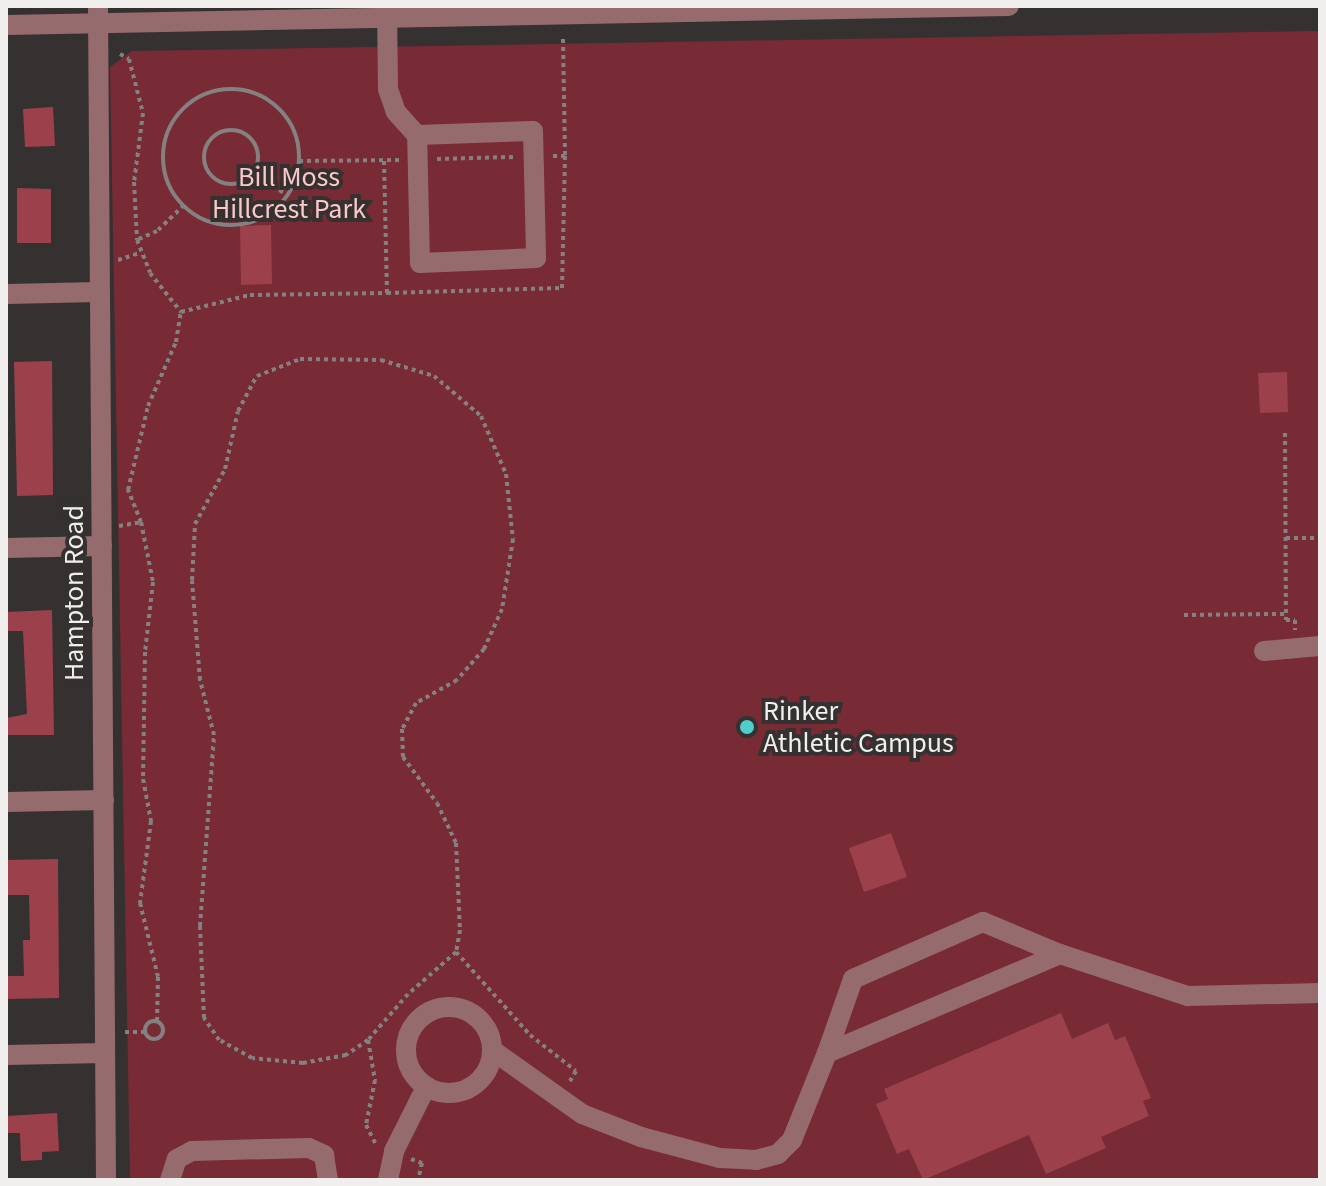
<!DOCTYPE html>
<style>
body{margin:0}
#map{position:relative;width:1326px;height:1186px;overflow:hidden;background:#353131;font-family:"Source Sans 3",sans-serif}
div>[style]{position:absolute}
.green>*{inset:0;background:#782a35}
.building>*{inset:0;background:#9c414c}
.path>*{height:4px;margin-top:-2px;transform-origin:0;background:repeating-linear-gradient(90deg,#858181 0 4px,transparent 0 8px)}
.path>.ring{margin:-2px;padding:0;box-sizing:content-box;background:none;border:4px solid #858181;border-radius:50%}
.minor>*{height:20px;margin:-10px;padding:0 10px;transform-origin:10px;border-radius:10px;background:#966b6e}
.minor>.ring{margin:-10px;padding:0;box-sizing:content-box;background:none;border:20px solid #966b6e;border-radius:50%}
.dots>*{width:22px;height:22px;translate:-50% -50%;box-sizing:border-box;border:4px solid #353131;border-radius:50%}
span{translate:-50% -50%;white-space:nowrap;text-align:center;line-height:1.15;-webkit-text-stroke:8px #353131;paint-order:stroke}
.park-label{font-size:28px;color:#fcc7c9}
.street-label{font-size:28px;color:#f1eeee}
.poi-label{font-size:28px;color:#f1eeee}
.left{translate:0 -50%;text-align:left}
.frame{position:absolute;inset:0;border:8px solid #f1eeee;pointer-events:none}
</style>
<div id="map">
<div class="green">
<div style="clip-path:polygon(1320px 31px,1320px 1180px,130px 1180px,110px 67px,132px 51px)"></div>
</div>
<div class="building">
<div style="clip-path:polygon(53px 107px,55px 146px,25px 147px,23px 109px)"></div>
<div style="clip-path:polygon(17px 188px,51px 189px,51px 243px,17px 243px)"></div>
<div style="clip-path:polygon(271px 225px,272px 284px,241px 285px,240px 226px)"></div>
<div style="clip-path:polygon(52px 361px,53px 495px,17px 496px,14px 362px)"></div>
<div style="clip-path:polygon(1287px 372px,1288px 412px,1260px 413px,1258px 373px)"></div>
<div style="clip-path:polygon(52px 610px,54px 735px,6px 735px,6px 718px,27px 714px,23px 631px,6px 631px,6px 612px)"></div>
<div style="clip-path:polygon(891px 833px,907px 877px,864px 892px,849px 848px)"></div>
<div style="clip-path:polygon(58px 859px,59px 998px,6px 999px,6px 976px,24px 976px,23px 940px,30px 940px,29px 895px,6px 895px,6px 860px)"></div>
<div style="clip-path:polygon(1061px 1013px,1072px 1039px,1108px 1023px,1115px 1040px,1125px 1036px,1151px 1098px,1143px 1101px,1149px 1116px,1101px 1137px,1106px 1148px,1046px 1174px,1029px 1135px,923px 1180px,909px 1149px,897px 1154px,876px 1104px,888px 1099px,884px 1089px)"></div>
<div style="clip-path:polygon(57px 1113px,59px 1151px,42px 1152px,42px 1160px,21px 1161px,20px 1133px,6px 1133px,6px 1116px)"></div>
</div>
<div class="path">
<div style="left:563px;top:39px;width:117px;rotate:89deg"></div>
<div style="left:120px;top:54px;width:10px;rotate:29deg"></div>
<div style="left:129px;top:59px;width:56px;rotate:75.5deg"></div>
<div style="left:143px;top:113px;width:70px;rotate:97.4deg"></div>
<div style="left:134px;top:182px;width:58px;rotate:87deg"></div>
<div class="ring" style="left:163px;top:89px;width:132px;height:132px"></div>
<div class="ring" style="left:204px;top:130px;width:50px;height:50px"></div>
<div style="left:437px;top:159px;width:79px;rotate:-1.5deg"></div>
<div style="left:299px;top:161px;width:101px;rotate:-0.6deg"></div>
<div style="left:253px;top:172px;width:41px;rotate:34.1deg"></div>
<div style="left:184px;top:205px;width:37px;rotate:136deg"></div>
<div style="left:157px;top:231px;width:22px;rotate:156deg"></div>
<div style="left:137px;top:240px;width:35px;rotate:68deg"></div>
<div style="left:150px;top:273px;width:50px;rotate:51.5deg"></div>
<div style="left:181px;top:312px;width:71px;rotate:-13.8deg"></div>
<div style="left:250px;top:295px;width:137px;rotate:-0.8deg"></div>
<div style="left:387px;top:293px;width:133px;rotate:-91.3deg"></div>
<div style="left:118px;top:260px;width:23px;rotate:-18deg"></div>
<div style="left:387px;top:293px;width:175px;rotate:-1.6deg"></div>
<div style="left:562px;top:288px;width:132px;rotate:-88.7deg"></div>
<div style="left:565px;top:156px;width:12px;rotate:180deg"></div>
<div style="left:300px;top:359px;width:81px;rotate:0.7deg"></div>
<div style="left:381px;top:360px;width:55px;rotate:16.8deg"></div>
<div style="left:434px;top:376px;width:62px;rotate:40.4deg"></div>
<div style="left:481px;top:416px;width:63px;rotate:66.7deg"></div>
<div style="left:506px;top:474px;width:65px;rotate:83.9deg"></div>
<div style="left:513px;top:539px;width:71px;rotate:98.9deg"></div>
<div style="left:502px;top:609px;width:44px;rotate:114.2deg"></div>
<div style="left:484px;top:649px;width:41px;rotate:131.1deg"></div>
<div style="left:457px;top:680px;width:47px;rotate:150.7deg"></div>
<div style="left:416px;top:703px;width:30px;rotate:118deg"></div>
<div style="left:402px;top:729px;width:28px;rotate:88deg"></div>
<div style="left:403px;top:757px;width:57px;rotate:53.5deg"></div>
<div style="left:437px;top:803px;width:44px;rotate:64.6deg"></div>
<div style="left:456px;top:843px;width:87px;rotate:87.4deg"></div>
<div style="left:460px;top:930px;width:22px;rotate:100deg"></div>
<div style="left:456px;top:952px;width:64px;rotate:138.8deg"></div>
<div style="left:408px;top:994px;width:61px;rotate:131deg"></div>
<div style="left:368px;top:1040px;width:27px;rotate:146deg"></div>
<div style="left:346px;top:1055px;width:44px;rotate:169.5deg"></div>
<div style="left:303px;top:1063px;width:51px;rotate:-174.4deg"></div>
<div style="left:252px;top:1058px;width:38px;rotate:-151deg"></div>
<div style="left:219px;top:1040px;width:27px;rotate:-124deg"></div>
<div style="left:204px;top:1018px;width:92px;rotate:-92.5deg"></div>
<div style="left:200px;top:926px;width:192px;rotate:-85.8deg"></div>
<div style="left:214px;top:735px;width:57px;rotate:-104.3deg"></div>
<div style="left:200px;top:680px;width:100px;rotate:-94.6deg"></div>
<div style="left:192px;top:580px;width:56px;rotate:-86.9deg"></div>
<div style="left:195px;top:524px;width:63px;rotate:-61.4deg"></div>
<div style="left:225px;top:469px;width:59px;rotate:-77.4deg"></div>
<div style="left:238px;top:411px;width:40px;rotate:-62deg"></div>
<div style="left:257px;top:376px;width:46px;rotate:-21.6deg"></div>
<div style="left:1285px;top:433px;width:187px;rotate:89.7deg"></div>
<div style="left:1286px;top:620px;width:9px"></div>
<div style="left:1295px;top:620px;width:10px;rotate:90deg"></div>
<div style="left:141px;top:522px;width:61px;rotate:78.7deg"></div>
<div style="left:153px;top:582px;width:70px;rotate:96.5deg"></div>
<div style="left:145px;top:652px;width:127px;rotate:90.9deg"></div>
<div style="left:143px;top:779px;width:43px;rotate:79.2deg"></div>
<div style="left:151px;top:821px;width:83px;rotate:97.6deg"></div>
<div style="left:140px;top:903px;width:76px;rotate:76.3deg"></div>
<div style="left:158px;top:977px;width:44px;rotate:91.3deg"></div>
<div style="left:119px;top:526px;width:22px;rotate:-10deg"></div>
<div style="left:141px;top:522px;width:35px;rotate:-112deg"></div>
<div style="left:128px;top:490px;width:86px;rotate:-76.6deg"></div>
<div style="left:148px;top:406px;width:70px;rotate:-66.4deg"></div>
<div style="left:176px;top:342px;width:30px;rotate:-81deg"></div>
<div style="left:1286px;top:538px;width:34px"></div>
<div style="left:1184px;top:615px;width:102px;rotate:-0.6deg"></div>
<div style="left:456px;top:952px;width:111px;rotate:48.3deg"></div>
<div style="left:530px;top:1035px;width:58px;rotate:38deg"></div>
<div style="left:576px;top:1071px;width:12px;rotate:121deg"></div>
<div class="ring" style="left:145px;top:1021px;width:14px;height:14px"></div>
<div style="left:125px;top:1032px;width:21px"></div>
<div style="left:368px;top:1040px;width:41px;rotate:80.1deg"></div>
<div style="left:375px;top:1080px;width:46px;rotate:101.3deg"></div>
<div style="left:366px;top:1125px;width:22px;rotate:63deg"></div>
<div style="left:411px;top:1159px;width:12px;rotate:20deg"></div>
<div style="left:422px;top:1163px;width:17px;rotate:103deg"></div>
</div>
<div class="minor">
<div style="left:98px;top:6px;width:1174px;rotate:89.61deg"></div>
<div style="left:387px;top:6px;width:83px;rotate:89.3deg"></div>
<div style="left:388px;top:89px;width:24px;rotate:71deg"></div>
<div style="left:396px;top:112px;width:31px;rotate:48deg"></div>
<div style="left:417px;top:135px;width:116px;rotate:-2deg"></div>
<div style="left:533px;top:131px;width:127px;rotate:88.6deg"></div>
<div style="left:536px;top:258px;width:116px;rotate:177.5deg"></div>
<div style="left:420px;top:263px;width:128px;rotate:-91.3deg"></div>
<div style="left:6px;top:25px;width:1003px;rotate:-1.09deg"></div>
<div style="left:6px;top:294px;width:94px;rotate:-1.2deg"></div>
<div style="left:6px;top:548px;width:96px;rotate:-1.2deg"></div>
<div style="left:1264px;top:651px;width:56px;rotate:-5.1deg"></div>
<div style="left:6px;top:802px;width:98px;rotate:-1.2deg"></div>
<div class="ring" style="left:406px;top:1007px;width:66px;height:66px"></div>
<div style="left:492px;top:1050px;width:110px;rotate:35.4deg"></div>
<div style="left:582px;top:1114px;width:63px;rotate:21.3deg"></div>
<div style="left:641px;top:1137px;width:82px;rotate:14.9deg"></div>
<div style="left:720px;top:1158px;width:36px;rotate:3deg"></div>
<div style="left:756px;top:1160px;width:23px;rotate:-15deg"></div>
<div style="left:778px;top:1154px;width:20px;rotate:-45deg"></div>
<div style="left:792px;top:1140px;width:94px;rotate:-68.1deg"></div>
<div style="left:827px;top:1053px;width:253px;rotate:-23deg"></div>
<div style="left:1060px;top:954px;width:135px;rotate:18.2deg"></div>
<div style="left:1188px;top:996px;width:132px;rotate:-1.3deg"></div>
<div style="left:827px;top:1053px;width:78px;rotate:-70.6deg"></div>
<div style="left:853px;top:979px;width:142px;rotate:-23.7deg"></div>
<div style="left:983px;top:922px;width:83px;rotate:22.6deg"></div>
<div style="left:6px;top:1055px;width:99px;rotate:-1.2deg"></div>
<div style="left:170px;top:1180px;width:22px;rotate:-72deg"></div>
<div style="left:177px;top:1159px;width:17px;rotate:-28deg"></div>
<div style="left:192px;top:1151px;width:117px;rotate:-1.5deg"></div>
<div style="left:309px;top:1148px;width:17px;rotate:25deg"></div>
<div style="left:324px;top:1155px;width:25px;rotate:81deg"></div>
<div style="left:388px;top:1180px;width:30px;rotate:-78deg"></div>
<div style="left:394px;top:1151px;width:72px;rotate:-63.4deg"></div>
</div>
<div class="dots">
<div style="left:747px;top:727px;background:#52cdcd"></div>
</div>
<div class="park-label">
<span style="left:289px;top:193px">Bill Moss<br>Hillcrest Park</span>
</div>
<div class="street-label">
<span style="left:74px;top:593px;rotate:-90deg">Hampton Road</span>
</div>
<div class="poi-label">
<span class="left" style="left:763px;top:727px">Rinker<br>Athletic Campus</span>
</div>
<div class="frame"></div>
</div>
